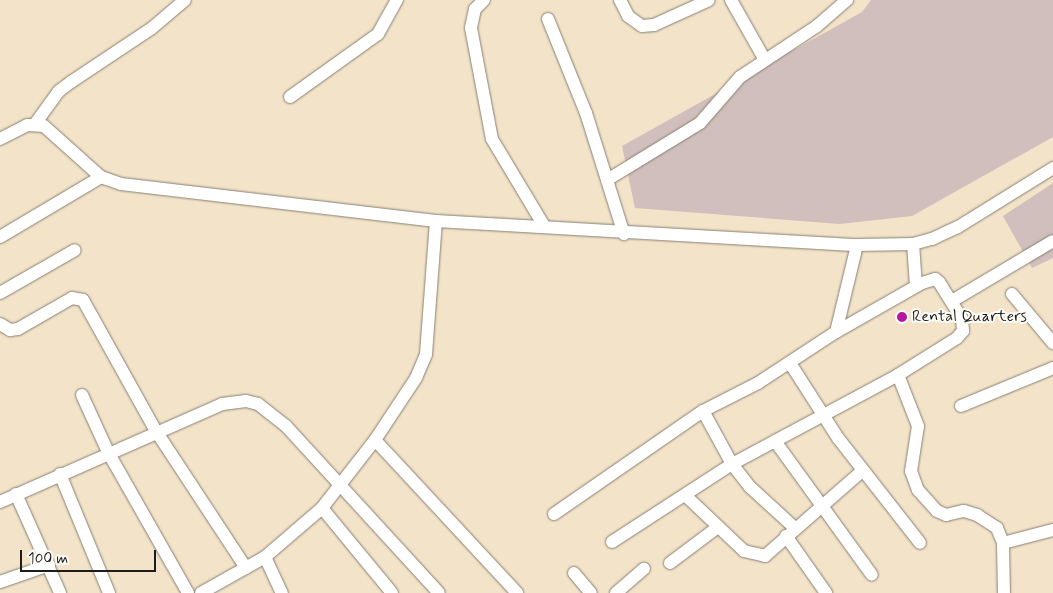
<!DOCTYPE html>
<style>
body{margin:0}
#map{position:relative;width:1053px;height:593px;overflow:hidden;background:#f3e3c9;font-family:Mynerve,sans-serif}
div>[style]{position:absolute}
.industrial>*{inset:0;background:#d1bfbd}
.roads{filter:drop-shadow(0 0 1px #888072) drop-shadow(0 0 1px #888072)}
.minor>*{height:12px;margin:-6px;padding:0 6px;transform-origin:6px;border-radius:6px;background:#fff}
.dots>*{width:14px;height:14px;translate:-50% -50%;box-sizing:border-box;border:2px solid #fdfcf7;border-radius:50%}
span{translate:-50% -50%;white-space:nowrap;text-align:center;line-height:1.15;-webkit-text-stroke:4px #fdfcf7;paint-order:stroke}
.poi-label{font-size:16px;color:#1c1c1c}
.left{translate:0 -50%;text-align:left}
.scale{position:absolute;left:20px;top:550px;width:136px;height:22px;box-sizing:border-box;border:2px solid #1c1c1c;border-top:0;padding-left:6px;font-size:15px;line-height:18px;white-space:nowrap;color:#1c1c1c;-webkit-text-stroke:4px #fdfcf7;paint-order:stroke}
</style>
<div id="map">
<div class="industrial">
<div style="clip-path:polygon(871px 0,1053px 0,1053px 137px,912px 216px,840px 224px,635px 208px,622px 146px,862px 12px)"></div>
<div style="clip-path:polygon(1053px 183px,1053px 258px,1032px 268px,1003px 216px)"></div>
</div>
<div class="roads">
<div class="minor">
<div style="left:484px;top:0;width:13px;rotate:135deg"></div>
<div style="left:475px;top:9px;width:19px;rotate:102deg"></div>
<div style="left:471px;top:28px;width:113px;rotate:79.3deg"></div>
<div style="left:492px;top:139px;width:101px;rotate:59.1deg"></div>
<div style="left:620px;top:0;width:18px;rotate:63deg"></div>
<div style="left:628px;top:16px;width:17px;rotate:36deg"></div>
<div style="left:642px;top:26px;width:12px;rotate:-5deg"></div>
<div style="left:654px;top:25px;width:60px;rotate:-24.4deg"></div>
<div style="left:731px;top:0;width:69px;rotate:60.5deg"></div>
<div style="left:548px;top:19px;width:101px;rotate:68deg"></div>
<div style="left:586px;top:113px;width:127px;rotate:72.6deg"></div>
<div style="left:290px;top:97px;width:108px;rotate:-35.6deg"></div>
<div style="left:378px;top:34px;width:39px;rotate:-61deg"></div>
<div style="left:35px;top:124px;width:41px;rotate:-54deg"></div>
<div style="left:59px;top:91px;width:15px;rotate:-37deg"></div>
<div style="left:71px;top:82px;width:97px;rotate:-33.7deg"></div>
<div style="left:152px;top:28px;width:43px;rotate:-40.3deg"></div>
<div style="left:0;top:139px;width:31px;rotate:-27deg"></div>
<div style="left:28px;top:125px;width:16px;rotate:4deg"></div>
<div style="left:44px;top:126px;width:76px;rotate:41.8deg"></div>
<div style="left:101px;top:177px;width:21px;rotate:19deg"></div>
<div style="left:121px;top:184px;width:317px;rotate:6.7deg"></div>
<div style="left:436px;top:221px;width:422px;rotate:3.3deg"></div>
<div style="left:857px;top:245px;width:56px;rotate:-1deg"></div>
<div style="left:913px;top:244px;width:20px;rotate:-15deg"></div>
<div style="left:932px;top:239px;width:29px;rotate:-25deg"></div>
<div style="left:958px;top:227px;width:112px;rotate:-31.8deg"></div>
<div style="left:607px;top:180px;width:109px;rotate:-31.5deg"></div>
<div style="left:700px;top:123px;width:61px;rotate:-49deg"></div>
<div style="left:740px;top:77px;width:92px;rotate:-33.5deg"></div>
<div style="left:817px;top:26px;width:40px;rotate:-41deg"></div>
<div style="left:0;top:237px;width:117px;rotate:-30.7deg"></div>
<div style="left:913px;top:244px;width:42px;rotate:85.9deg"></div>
<div style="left:0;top:293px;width:86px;rotate:-29.8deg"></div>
<div style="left:1012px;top:294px;width:64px;rotate:50.1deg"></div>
<div style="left:952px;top:301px;width:117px;rotate:-30.7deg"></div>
<div style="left:0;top:324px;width:12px;rotate:31deg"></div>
<div style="left:10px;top:330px;width:8px;rotate:-7deg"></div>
<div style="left:18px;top:329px;width:62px;rotate:-29.9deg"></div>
<div style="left:72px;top:298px;width:11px;rotate:10deg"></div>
<div style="left:83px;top:300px;width:150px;rotate:60.9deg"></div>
<div style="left:156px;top:431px;width:164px;rotate:56.7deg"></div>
<div style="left:836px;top:332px;width:89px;rotate:-76.4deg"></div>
<div style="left:790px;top:363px;width:89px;rotate:57.4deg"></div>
<div style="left:838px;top:438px;width:133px;rotate:52deg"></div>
<div style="left:898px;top:375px;width:55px;rotate:68.6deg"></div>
<div style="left:918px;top:426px;width:46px;rotate:98.8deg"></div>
<div style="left:911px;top:471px;width:20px;rotate:70deg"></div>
<div style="left:918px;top:490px;width:28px;rotate:48deg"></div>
<div style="left:937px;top:511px;width:10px;rotate:24deg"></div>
<div style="left:946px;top:515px;width:18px;rotate:-13deg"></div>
<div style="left:964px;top:511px;width:14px;rotate:17deg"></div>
<div style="left:977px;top:515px;width:24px;rotate:33deg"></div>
<div style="left:997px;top:528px;width:16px;rotate:68deg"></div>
<div style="left:1003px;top:543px;width:50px;rotate:88.9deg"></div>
<div style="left:82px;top:395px;width:63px;rotate:65.5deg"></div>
<div style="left:108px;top:452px;width:162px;rotate:60.4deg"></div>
<div style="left:961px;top:406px;width:100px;rotate:-22.4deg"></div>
<div style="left:703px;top:411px;width:60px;rotate:61.3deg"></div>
<div style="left:732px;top:464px;width:29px;rotate:52deg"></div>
<div style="left:750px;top:487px;width:62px;rotate:42.4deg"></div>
<div style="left:375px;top:440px;width:209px;rotate:47.1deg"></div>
<div style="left:775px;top:441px;width:165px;rotate:54.1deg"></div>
<div style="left:60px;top:474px;width:129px;rotate:67.6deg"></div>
<div style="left:16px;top:494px;width:108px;rotate:66deg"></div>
<div style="left:685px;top:495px;width:81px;rotate:43.5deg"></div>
<div style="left:744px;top:551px;width:22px;rotate:13deg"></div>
<div style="left:765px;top:556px;width:129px;rotate:-41.2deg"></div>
<div style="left:0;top:502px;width:243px;rotate:-23.8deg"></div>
<div style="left:222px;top:404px;width:24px;rotate:-7deg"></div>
<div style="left:246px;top:401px;width:12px;rotate:14deg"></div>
<div style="left:258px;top:404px;width:36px;rotate:38deg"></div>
<div style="left:286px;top:426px;width:226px;rotate:47.5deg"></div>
<div style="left:322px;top:508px;width:110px;rotate:50.5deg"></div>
<div style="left:554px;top:514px;width:181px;rotate:-34.7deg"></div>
<div style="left:703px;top:411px;width:62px;rotate:-27deg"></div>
<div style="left:758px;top:383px;width:93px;rotate:-33.2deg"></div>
<div style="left:836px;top:332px;width:99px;rotate:-29.7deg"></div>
<div style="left:922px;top:283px;width:14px;rotate:-17deg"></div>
<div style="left:935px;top:279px;width:5px;rotate:37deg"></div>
<div style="left:939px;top:282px;width:44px;rotate:58.1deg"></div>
<div style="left:962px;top:319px;width:12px;rotate:85deg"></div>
<div style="left:963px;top:331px;width:9px;rotate:131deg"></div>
<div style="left:957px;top:338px;width:70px;rotate:147.9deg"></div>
<div style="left:898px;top:375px;width:188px;rotate:151.8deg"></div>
<div style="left:732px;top:464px;width:143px;rotate:147deg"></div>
<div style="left:786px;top:536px;width:70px;rotate:54.9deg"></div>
<div style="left:1003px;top:543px;width:52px;rotate:-14.6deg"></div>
<div style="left:265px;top:557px;width:40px;rotate:65deg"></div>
<div style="left:670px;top:563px;width:60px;rotate:-36.9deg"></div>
<div style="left:574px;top:573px;width:26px;rotate:50deg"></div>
<div style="left:0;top:582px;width:52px;rotate:-19.1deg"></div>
<div style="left:201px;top:593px;width:73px;rotate:-29.4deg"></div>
<div style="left:265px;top:557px;width:75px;rotate:-40.7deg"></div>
<div style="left:322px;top:508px;width:86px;rotate:-52.1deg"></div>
<div style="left:375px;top:440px;width:74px;rotate:-56.5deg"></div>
<div style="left:416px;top:378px;width:26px;rotate:-67deg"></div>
<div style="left:426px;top:354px;width:133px;rotate:-85.7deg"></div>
<div style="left:616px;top:593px;width:37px;rotate:-41deg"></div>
</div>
</div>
<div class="dots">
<div style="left:902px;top:317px;background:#b5179e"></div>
</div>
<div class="poi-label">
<span class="left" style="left:912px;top:317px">Rental Quarters</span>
</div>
<div class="scale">100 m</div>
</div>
